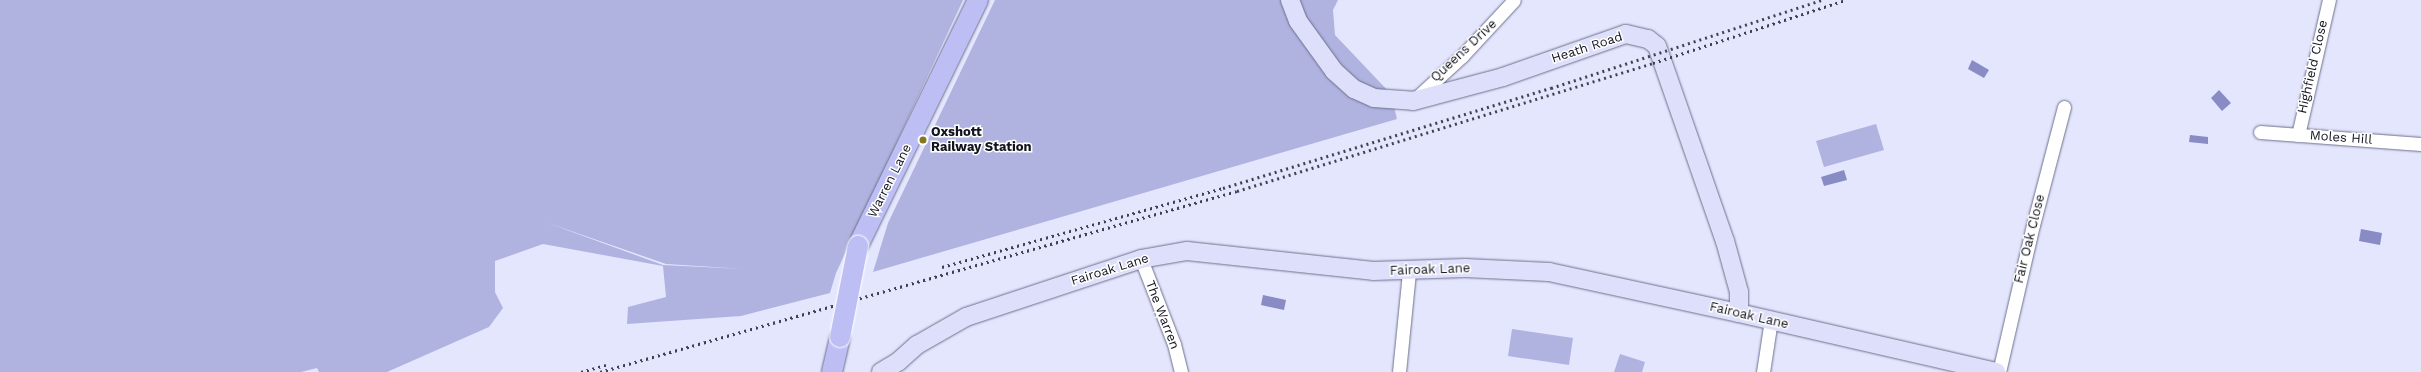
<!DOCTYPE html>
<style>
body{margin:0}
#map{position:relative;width:2421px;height:372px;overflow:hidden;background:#e4e6fe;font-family:"Work Sans",sans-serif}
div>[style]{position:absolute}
.green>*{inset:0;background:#b0b3e0}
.water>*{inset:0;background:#888bc4}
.roads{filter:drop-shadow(0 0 1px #6e708a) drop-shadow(0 0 1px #6e708a)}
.minor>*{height:13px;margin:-6.5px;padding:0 6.5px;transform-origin:6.5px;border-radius:6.5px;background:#fff}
.secondary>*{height:18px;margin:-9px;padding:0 9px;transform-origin:9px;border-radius:9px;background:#dedffa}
.primary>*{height:20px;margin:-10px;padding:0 10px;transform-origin:10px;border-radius:10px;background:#bdbef4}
.rail>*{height:3px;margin-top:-1.5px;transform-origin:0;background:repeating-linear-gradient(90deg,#40414e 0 2px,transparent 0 6px)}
.bridges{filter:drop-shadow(0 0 1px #fff) drop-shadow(0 0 1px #fff)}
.primary-bridge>*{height:20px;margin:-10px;padding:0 10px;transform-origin:10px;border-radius:10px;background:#bdbef4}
.dots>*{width:11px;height:11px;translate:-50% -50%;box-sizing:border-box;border:2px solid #fff;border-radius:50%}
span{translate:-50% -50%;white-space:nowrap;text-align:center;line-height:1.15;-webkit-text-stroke:3px #fff;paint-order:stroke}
.street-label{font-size:13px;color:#12131d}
.poi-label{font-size:13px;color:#12131d;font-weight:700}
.left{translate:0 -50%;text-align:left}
</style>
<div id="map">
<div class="green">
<div style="clip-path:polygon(evenodd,0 0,963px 0,836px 273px,830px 293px,741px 316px,627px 324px,628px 307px,666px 297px,663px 266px,543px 244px,495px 261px,495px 292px,503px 308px,489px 327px,387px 372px,319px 372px,317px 368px,301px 372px,0 372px,0 0,545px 222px,666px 264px,744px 269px,663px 265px,545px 222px)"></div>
<div style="clip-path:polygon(995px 0,1338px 0,1333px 10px,1335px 35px,1391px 94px,1397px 119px,873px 272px,888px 223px)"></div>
<div style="clip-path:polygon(1876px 124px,1884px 150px,1824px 167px,1816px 141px)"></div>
<div style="clip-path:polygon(1512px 329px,1573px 338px,1569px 365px,1508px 356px)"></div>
<div style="clip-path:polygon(1620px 354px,1645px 362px,1642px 372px,1614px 372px)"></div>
</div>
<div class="water">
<div style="clip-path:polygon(1972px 60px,1989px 70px,1984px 78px,1968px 69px)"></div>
<div style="clip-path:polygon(2219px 90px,2231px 103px,2222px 111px,2211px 98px)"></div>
<div style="clip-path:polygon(2190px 135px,2208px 137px,2208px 144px,2189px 142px)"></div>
<div style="clip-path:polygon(1844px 170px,1847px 180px,1824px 186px,1821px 177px)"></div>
<div style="clip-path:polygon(2361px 229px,2382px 233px,2380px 245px,2359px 241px)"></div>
<div style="clip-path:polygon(1263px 295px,1286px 300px,1284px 310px,1261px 305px)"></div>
</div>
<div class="roads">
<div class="minor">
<div style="left:1413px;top:101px;width:67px;rotate:-42.6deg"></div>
<div style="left:1462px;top:56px;width:76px;rotate:-47.1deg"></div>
<div style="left:2260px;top:132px;width:161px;rotate:4.3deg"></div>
<div style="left:2298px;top:135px;width:139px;rotate:-77.1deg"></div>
<div style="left:1141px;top:259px;width:91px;rotate:68.8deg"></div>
<div style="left:1174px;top:344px;width:29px;rotate:76deg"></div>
<div style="left:1399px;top:372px;width:101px;rotate:-84.3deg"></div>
<div style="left:1763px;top:372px;width:53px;rotate:-81.3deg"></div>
<div style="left:1999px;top:372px;width:151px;rotate:-77deg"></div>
<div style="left:2033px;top:225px;width:122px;rotate:-75.3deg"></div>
</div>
<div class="secondary">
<div style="left:1290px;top:0;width:22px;rotate:69deg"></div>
<div style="left:1298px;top:21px;width:62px;rotate:54.2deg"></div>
<div style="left:1334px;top:71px;width:27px;rotate:42deg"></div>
<div style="left:1354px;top:89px;width:22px;rotate:24deg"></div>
<div style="left:1374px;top:98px;width:39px;rotate:4deg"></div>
<div style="left:1413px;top:101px;width:93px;rotate:-14.9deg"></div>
<div style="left:1503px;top:77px;width:130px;rotate:-19.3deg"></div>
<div style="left:1626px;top:34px;width:23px;rotate:13deg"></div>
<div style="left:1648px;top:39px;width:11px;rotate:38deg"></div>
<div style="left:1657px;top:46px;width:207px;rotate:70.8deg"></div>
<div style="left:1725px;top:241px;width:53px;rotate:74.6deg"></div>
<div style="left:1739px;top:292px;width:21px;rotate:90deg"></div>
<div style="left:881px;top:372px;width:21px;rotate:-31deg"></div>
<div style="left:899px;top:361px;width:24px;rotate:-42deg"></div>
<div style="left:917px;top:345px;width:56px;rotate:-29.7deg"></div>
<div style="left:966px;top:317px;width:184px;rotate:-18.3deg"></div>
<div style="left:1141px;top:259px;width:47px;rotate:-9.9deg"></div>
<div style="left:1187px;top:251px;width:187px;rotate:6.1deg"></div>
<div style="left:1373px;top:271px;width:92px;rotate:-1.9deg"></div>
<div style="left:1465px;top:268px;width:84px;rotate:2.7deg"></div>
<div style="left:1549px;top:272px;width:194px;rotate:12.2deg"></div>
<div style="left:1739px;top:313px;width:264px;rotate:12.9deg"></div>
</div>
<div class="primary">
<div style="left:858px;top:246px;width:274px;rotate:-64deg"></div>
<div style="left:832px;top:372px;width:36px;rotate:-77deg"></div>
</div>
</div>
<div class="rail">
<div style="left:942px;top:267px;width:292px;rotate:-15.7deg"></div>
<div style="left:1223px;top:188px;width:343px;rotate:-17deg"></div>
<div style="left:1551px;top:88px;width:285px;rotate:-18deg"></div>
<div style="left:581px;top:372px;width:26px;rotate:-16deg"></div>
<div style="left:600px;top:372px;width:662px;rotate:-15.86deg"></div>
<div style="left:1237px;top:191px;width:435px;rotate:-17.1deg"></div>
<div style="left:1653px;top:63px;width:203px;rotate:-18.1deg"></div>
</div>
<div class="bridges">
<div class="primary-bridge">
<div style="left:840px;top:337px;width:93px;rotate:-78.8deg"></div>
</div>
</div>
<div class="dots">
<div style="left:923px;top:140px;background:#84781c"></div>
</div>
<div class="street-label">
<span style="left:1587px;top:48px;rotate:-18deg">Heath Road</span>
<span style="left:1464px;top:51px;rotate:-43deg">Queens Drive</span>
<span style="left:2313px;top:67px;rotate:-77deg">Highfield Close</span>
<span style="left:2341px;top:138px;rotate:4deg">Moles Hill</span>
<span style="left:890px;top:181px;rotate:-63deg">Warren Lane</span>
<span style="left:2030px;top:239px;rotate:-76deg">Fair Oak Close</span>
<span style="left:1110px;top:270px;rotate:-17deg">Fairoak Lane</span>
<span style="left:1430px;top:270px;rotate:-2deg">Fairoak Lane</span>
<span style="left:1162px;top:315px;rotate:69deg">The Warren</span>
<span style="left:1749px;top:316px;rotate:13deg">Fairoak Lane</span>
</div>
<div class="poi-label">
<span class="left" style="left:931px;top:140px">Oxshott<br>Railway Station</span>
</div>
</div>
